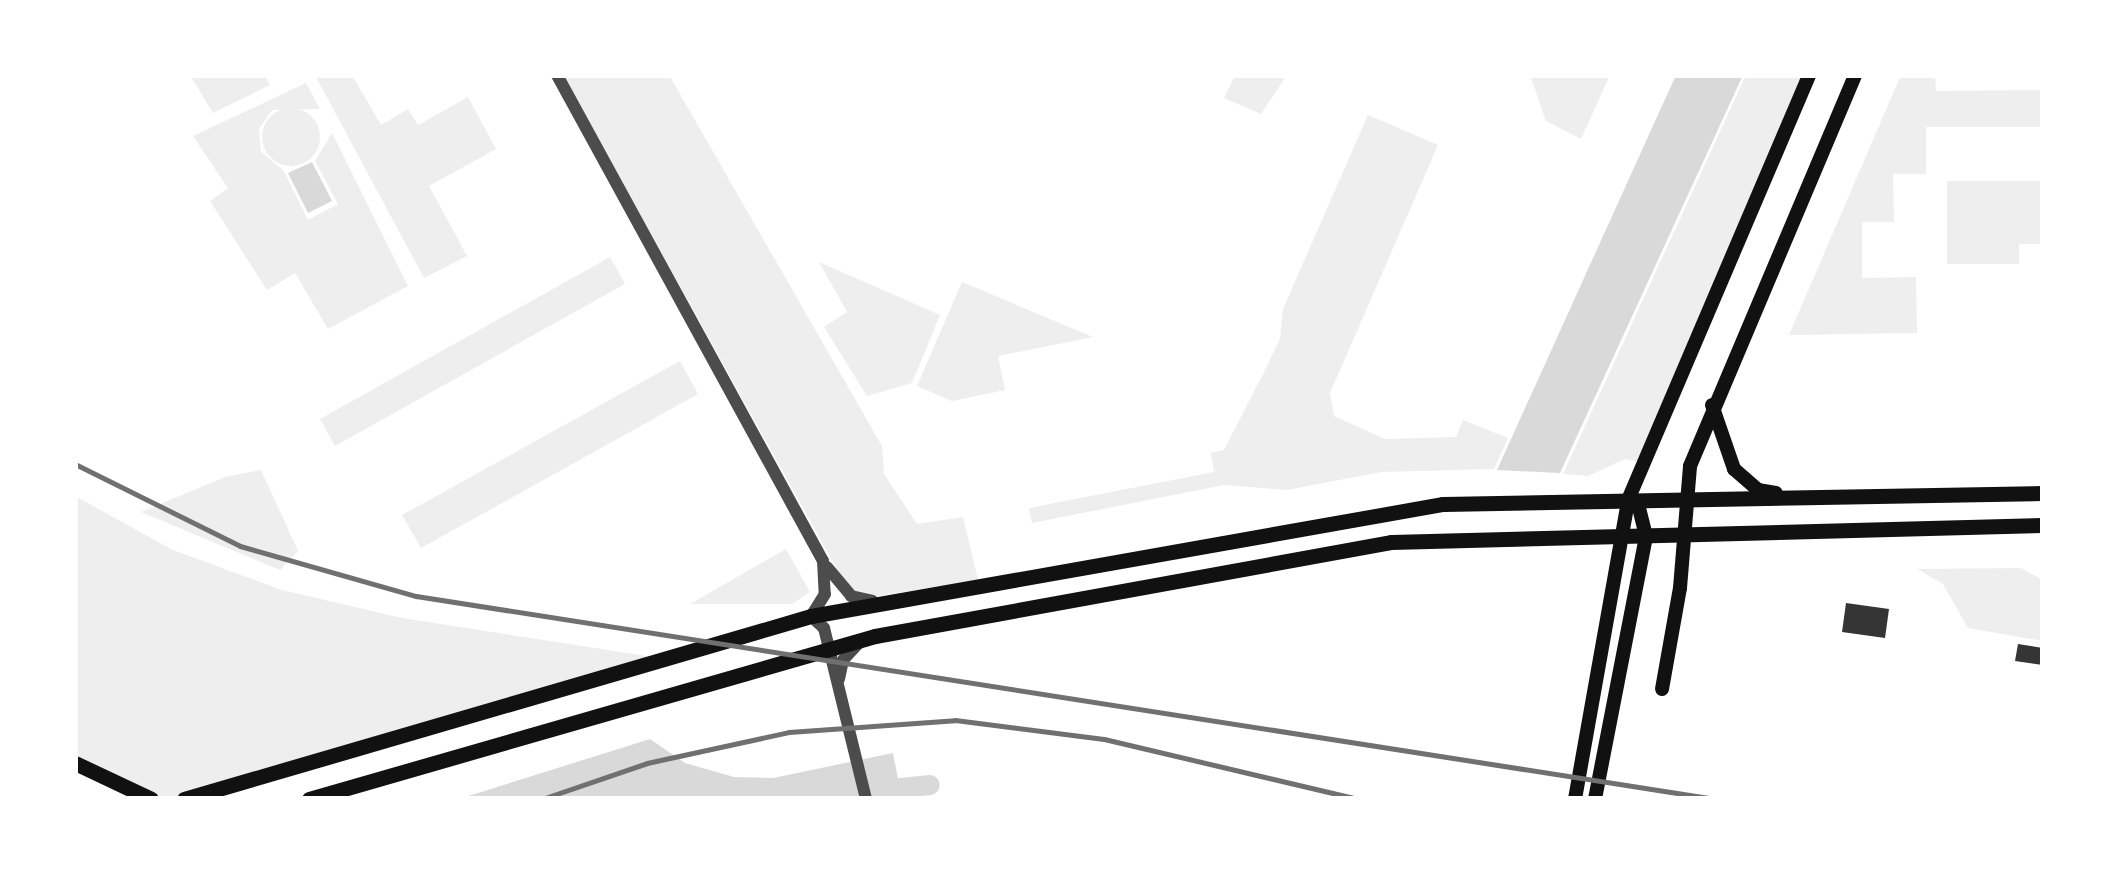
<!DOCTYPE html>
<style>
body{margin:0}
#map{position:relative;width:2118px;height:874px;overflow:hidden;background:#fff;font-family:Mulish,sans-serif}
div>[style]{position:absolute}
.green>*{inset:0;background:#eee}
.round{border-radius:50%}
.water>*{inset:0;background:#d9d9d9}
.canal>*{height:20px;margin:-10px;padding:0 10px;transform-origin:10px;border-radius:10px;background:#d9d9d9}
.building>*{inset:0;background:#353535}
.tertiary>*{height:12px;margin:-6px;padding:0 6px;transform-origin:6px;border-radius:6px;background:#4c4c4c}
.secondary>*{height:14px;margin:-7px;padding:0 7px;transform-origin:7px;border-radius:7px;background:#111}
.primary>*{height:15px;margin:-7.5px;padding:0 7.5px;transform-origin:7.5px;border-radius:7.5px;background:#111}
.rail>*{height:5px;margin:-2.5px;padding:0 2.5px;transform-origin:2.5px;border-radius:2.5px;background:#707070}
span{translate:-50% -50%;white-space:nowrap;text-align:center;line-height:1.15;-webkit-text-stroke:9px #fff;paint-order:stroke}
.frame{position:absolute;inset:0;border:78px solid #fff;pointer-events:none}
</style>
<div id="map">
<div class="green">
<div style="clip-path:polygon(190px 75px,265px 75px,270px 85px,213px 113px)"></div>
<div style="clip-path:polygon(315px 75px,352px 75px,381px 125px,408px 109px,418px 125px,468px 97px,496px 149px,429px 186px,467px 256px,424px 278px)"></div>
<div style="clip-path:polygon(563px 75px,669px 75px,882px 446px,884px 474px,917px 524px,963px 517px,978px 580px,854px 600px)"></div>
<div style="clip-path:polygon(1235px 75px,1287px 75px,1261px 114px,1224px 98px)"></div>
<div style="clip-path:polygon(1530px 75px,1610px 75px,1581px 139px,1546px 121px)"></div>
<div style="clip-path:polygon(1746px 75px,1806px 75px,1641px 462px,1625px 459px,1588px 476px,1563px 474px)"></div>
<div style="clip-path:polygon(1901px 75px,1935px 75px,1936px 91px,2043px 90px,2043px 127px,1926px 127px,1926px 174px,1893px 174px,1894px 222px,1862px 222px,1862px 278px,1916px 277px,1917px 333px,1789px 335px)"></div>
<div style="clip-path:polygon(306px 83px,320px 109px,272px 110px,259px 129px,261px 152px,283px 170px,308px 220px,338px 204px,315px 161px,332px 133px,408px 286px,328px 329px,295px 273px,267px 290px,210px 201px,228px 188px,193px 136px)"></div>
<div class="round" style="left:262px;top:108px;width:58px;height:58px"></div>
<div style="clip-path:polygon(1368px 115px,1438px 145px,1330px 393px,1334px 416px,1385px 439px,1456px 437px,1463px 420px,1508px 438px,1494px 469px,1381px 472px,1287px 490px,1224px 485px,1032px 523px,1029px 508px,1214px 472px,1211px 453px,1224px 450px,1264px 372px,1280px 339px,1283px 309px)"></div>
<div style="clip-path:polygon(1947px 181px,2043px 181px,2043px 244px,2019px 244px,2019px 264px,1947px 264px)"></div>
<div style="clip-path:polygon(610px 257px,625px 284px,335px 446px,320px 419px)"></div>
<div style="clip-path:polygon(819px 262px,940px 315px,912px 383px,867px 396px,824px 327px,847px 312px)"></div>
<div style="clip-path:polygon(962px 282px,1093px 337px,998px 356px,1005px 390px,952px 401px,917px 386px)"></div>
<div style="clip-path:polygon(680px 361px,698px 394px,421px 548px,402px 515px)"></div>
<div style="clip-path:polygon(261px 470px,298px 551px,280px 570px,141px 512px,225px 477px)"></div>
<div style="clip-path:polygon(75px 496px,173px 550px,282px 590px,402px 618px,666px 659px,182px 799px,152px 799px,75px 762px)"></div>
<div style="clip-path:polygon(786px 549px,810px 592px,792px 604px,690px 604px)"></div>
<div style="clip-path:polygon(2021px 568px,2043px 580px,2043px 641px,1968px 628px,1943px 584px,1917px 569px)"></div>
</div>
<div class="water">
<div style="clip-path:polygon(1676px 75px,1743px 75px,1560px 473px,1497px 470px)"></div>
<div style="clip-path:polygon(312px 162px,332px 201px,308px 213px,288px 173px)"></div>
<div style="clip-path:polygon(650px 739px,685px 763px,734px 777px,773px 778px,893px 753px,902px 799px,459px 799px)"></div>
</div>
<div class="canal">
<div style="left:873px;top:791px;width:57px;rotate:-6deg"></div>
</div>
<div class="building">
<div style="clip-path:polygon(1846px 603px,1889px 609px,1885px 638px,1842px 632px)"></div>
<div style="clip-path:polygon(2018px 644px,2043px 648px,2043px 665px,2015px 661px)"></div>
</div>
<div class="tertiary">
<div style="left:557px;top:75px;width:554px;rotate:61.31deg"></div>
<div style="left:823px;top:561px;width:33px;rotate:87deg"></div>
<div style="left:825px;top:594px;width:26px;rotate:122deg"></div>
<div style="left:811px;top:616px;width:18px;rotate:43deg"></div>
<div style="left:824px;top:628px;width:176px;rotate:76.2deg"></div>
<div style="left:827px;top:567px;width:38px;rotate:50deg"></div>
<div style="left:851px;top:596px;width:22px;rotate:13deg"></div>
<div style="left:839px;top:679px;width:19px;rotate:-78deg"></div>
<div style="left:843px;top:660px;width:25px;rotate:-47deg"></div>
</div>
<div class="secondary">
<div style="left:1712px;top:405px;width:68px;rotate:71deg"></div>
<div style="left:1734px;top:469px;width:32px;rotate:41deg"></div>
<div style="left:1758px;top:490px;width:18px;rotate:9deg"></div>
<div style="left:1662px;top:689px;width:103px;rotate:-79.9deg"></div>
<div style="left:1680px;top:588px;width:122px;rotate:-85.3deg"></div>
<div style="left:1690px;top:466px;width:424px;rotate:-67.1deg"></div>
<div style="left:1575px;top:799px;width:304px;rotate:-79.9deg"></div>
<div style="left:1628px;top:500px;width:462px;rotate:-66.9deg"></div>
<div style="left:1595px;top:799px;width:268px;rotate:-79deg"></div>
<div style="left:1646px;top:536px;width:30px;rotate:-104deg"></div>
<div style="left:1639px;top:507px;width:13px;rotate:-148deg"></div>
</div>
<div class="primary">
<div style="left:75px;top:763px;width:84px;rotate:25.3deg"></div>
<div style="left:184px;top:799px;width:653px;rotate:-16.27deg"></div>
<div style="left:811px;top:616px;width:642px;rotate:-10.05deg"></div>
<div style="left:1443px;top:504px;width:600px;rotate:-1.05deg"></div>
<div style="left:309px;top:799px;width:589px;rotate:-16.07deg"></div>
<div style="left:875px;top:636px;width:524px;rotate:-10.32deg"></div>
<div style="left:1391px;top:542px;width:652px;rotate:-1.49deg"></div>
</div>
<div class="rail">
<div style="left:75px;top:464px;width:184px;rotate:26.4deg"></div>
<div style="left:240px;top:546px;width:183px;rotate:15.9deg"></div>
<div style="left:416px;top:596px;width:1315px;rotate:8.88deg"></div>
<div style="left:542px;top:799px;width:111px;rotate:-18.9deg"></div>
<div style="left:647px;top:763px;width:145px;rotate:-12.3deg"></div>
<div style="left:789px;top:732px;width:166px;rotate:-4.1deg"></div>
<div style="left:955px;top:720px;width:150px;rotate:7.3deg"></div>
<div style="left:1104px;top:739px;width:261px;rotate:13.3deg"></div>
</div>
<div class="frame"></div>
</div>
